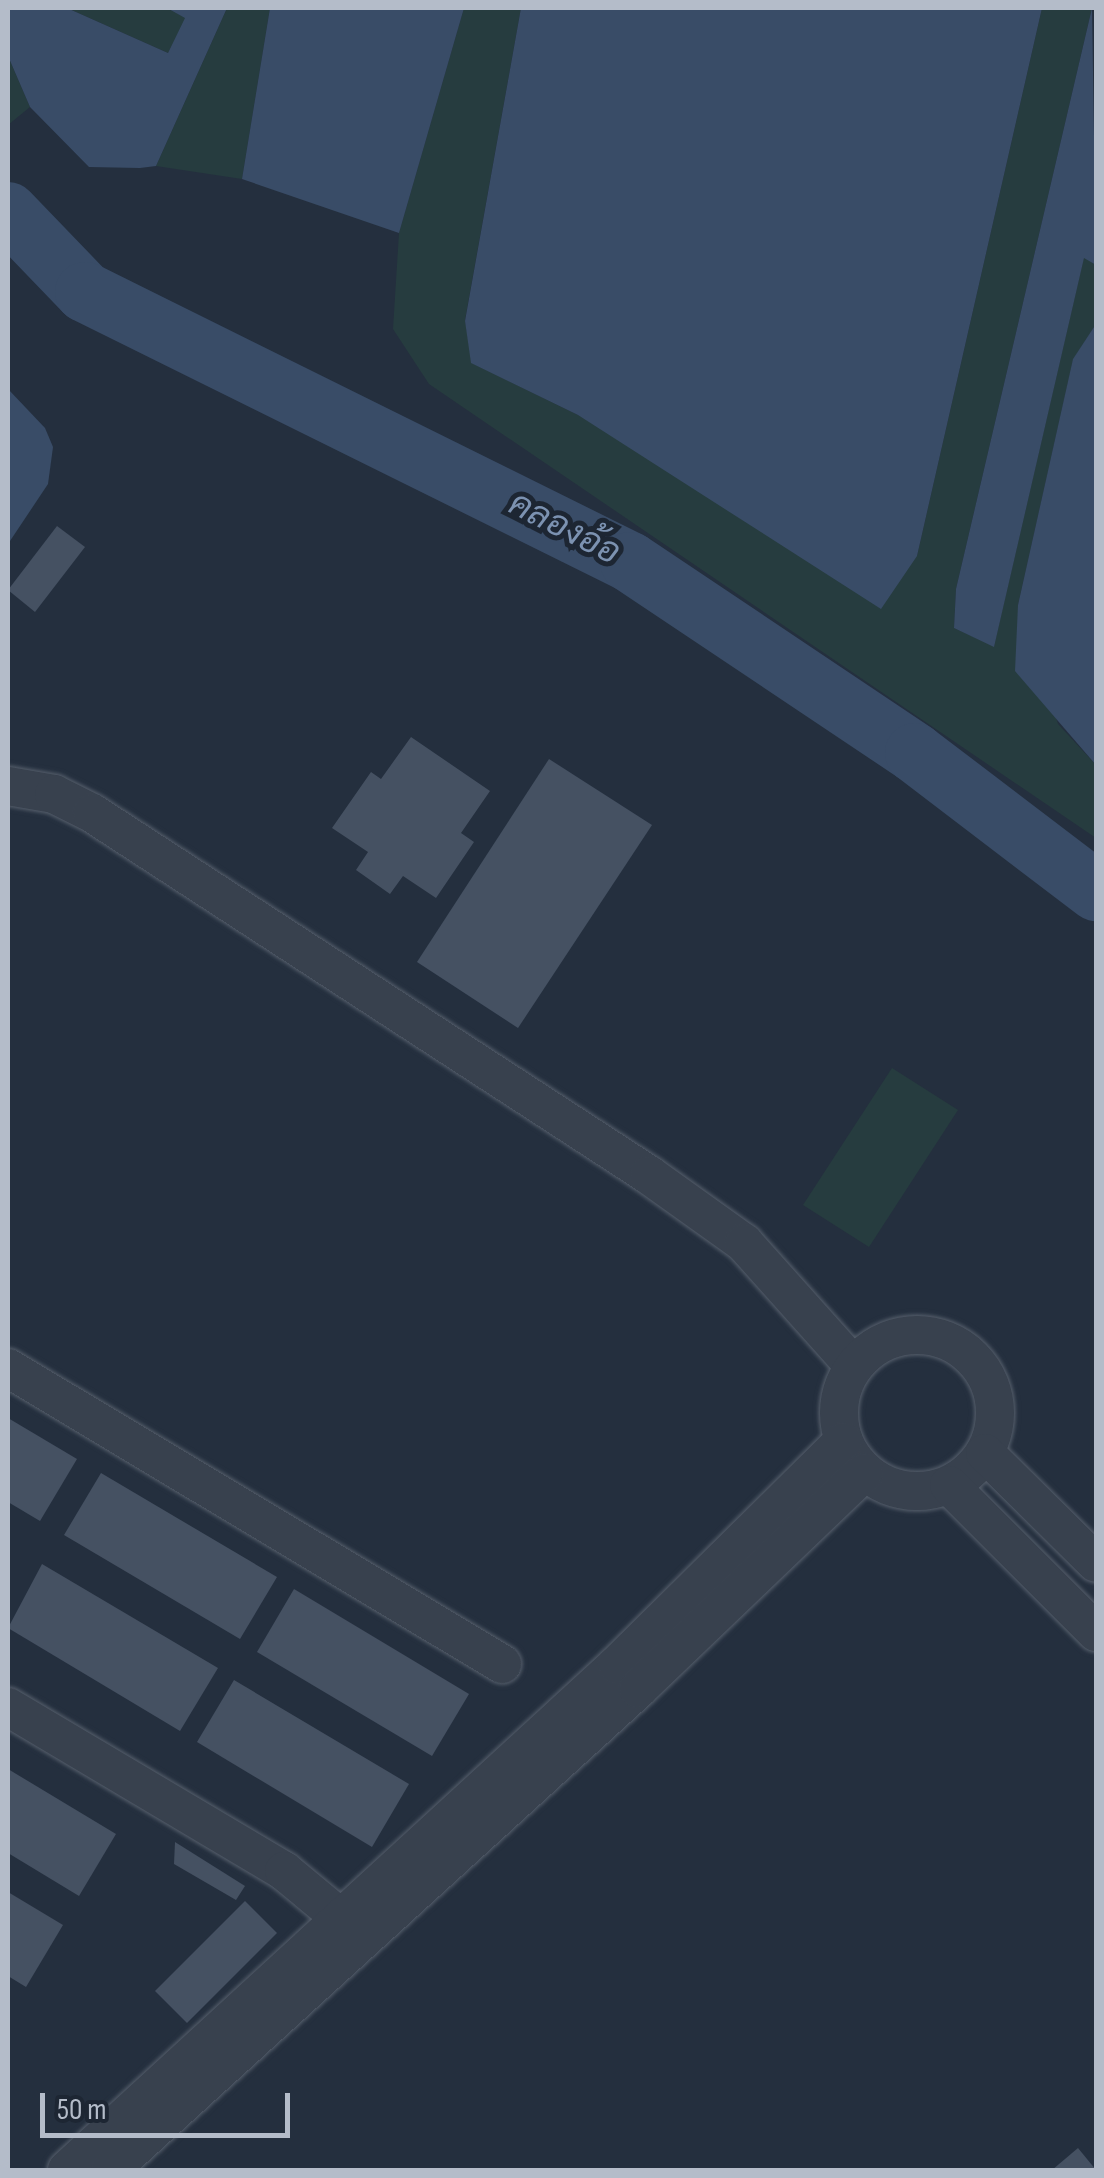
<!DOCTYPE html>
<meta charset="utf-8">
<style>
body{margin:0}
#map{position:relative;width:1104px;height:2178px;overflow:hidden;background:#242f3e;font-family:"Sofia Sans Condensed",Sarabun,sans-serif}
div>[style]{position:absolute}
.green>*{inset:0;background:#263c3f}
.water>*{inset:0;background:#394c67}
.river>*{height:60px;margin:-30px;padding:0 30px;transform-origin:30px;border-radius:30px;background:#394c67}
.building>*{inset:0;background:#455162}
.roads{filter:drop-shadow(0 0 2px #565f6c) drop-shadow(0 0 2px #565f6c)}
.minor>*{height:38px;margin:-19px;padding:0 19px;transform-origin:19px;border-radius:19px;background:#38414e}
.minor>.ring{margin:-19px;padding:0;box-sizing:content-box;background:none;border:38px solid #38414e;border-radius:50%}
span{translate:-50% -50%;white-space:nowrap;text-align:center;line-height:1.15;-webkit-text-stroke:10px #1d2633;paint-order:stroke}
.water-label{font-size:35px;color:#7c92b1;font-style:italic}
.frame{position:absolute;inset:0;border:10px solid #b4bcc9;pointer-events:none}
.scale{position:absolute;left:40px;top:2093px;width:250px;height:45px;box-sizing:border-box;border:5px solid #b4bcc9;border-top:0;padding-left:12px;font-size:30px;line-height:35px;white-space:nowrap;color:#b4bcc9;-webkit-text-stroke:8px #1d2633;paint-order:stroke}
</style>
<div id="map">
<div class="green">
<div style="clip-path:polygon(67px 8px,167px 8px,186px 18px,168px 53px)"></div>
<div style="clip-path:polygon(227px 8px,270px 8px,242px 179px,156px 166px)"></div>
<div style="clip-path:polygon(464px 8px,521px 8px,465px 320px,472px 363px,578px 415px,917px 556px,1042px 8px,1092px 8px,956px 589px,954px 628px,994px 646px,1084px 257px,1096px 265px,1096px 324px,1073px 360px,1018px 605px,1058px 724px,1096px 765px,1096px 838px,429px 384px,393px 329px,399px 233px)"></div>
<div style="clip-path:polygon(8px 56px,30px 107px,8px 125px)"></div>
<div style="clip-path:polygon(892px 1068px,958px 1110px,869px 1247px,803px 1205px)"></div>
</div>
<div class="water">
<div style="clip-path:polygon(8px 8px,67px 8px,168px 53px,185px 18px,167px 8px,227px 8px,156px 166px,140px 168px,89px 167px,30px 107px,8px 56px)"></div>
<div style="clip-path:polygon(270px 8px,464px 8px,399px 233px,242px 179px)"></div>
<div style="clip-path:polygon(521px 8px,1042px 8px,917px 556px,881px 609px,578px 415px,471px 363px,465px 321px)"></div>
<div style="clip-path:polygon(1092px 8px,1096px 265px,1084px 258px,994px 647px,954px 628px,956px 589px)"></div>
<div style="clip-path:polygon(1096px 324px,1096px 765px,1015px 671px,1018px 605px,1073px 359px)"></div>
<div style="clip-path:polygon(8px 389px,45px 428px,53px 447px,48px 484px,8px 544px)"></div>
</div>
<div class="river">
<div style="left:8px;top:212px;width:111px;rotate:46.1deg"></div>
<div style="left:85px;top:292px;width:608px;rotate:26.35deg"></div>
<div style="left:630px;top:562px;width:343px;rotate:33.8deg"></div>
<div style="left:915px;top:753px;width:228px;rotate:37.3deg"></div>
</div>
<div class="building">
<div style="clip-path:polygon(57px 526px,85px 547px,35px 612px,8px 590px)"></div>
<div style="clip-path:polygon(411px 737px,490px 791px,461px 833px,474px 842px,436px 898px,403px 876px,390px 894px,356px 870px,368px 852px,332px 828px,371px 772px,381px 779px)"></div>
<div style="clip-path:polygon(549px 759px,652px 825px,518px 1028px,417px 962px)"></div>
<div style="clip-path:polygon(8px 1418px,77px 1459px,40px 1521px,8px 1502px)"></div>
<div style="clip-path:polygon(101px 1473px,277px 1577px,240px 1639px,64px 1535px)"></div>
<div style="clip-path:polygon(42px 1564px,218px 1668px,180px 1731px,8px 1628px)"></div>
<div style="clip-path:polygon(294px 1589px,469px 1694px,432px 1756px,257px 1652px)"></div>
<div style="clip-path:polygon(234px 1680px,409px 1784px,372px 1847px,197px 1742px)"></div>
<div style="clip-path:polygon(8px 1769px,116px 1834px,79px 1896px,8px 1853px)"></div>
<div style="clip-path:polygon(175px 1842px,245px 1886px,236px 1900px,174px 1864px)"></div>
<div style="clip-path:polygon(8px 1892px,63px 1925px,26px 1987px,8px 1976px)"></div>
<div style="clip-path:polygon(245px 1901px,277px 1933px,187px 2023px,155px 1991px)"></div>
<div style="clip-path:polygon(1078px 2148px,1096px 2170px,1052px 2170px)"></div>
</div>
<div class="roads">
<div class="minor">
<div style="left:8px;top:786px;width:47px;rotate:9.9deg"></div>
<div style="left:54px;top:794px;width:42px;rotate:26.6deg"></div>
<div style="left:92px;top:813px;width:664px;rotate:33.02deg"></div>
<div style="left:649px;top:1175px;width:117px;rotate:35.6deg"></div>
<div style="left:744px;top:1243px;width:165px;rotate:48.2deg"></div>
<div class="ring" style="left:839px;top:1335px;width:118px;height:118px"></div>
<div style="left:8px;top:1368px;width:576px;rotate:30.93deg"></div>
<div style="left:985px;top:1453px;width:156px;rotate:44.7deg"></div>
<div style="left:949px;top:1485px;width:208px;rotate:45deg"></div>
<div style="left:8px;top:1707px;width:321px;rotate:30.7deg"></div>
<div style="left:284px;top:1871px;width:97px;rotate:39.6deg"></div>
<div style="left:67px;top:2170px;width:747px;rotate:-42.56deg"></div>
<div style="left:617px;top:1665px;width:318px;rotate:-44.7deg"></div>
<div style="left:110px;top:2170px;width:714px;rotate:-42.33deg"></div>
<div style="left:638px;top:1689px;width:313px;rotate:-43.8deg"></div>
</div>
</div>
<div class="water-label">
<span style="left:564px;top:529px;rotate:27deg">คลองอ้อ</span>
</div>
<div class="frame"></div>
<div class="scale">50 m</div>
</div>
